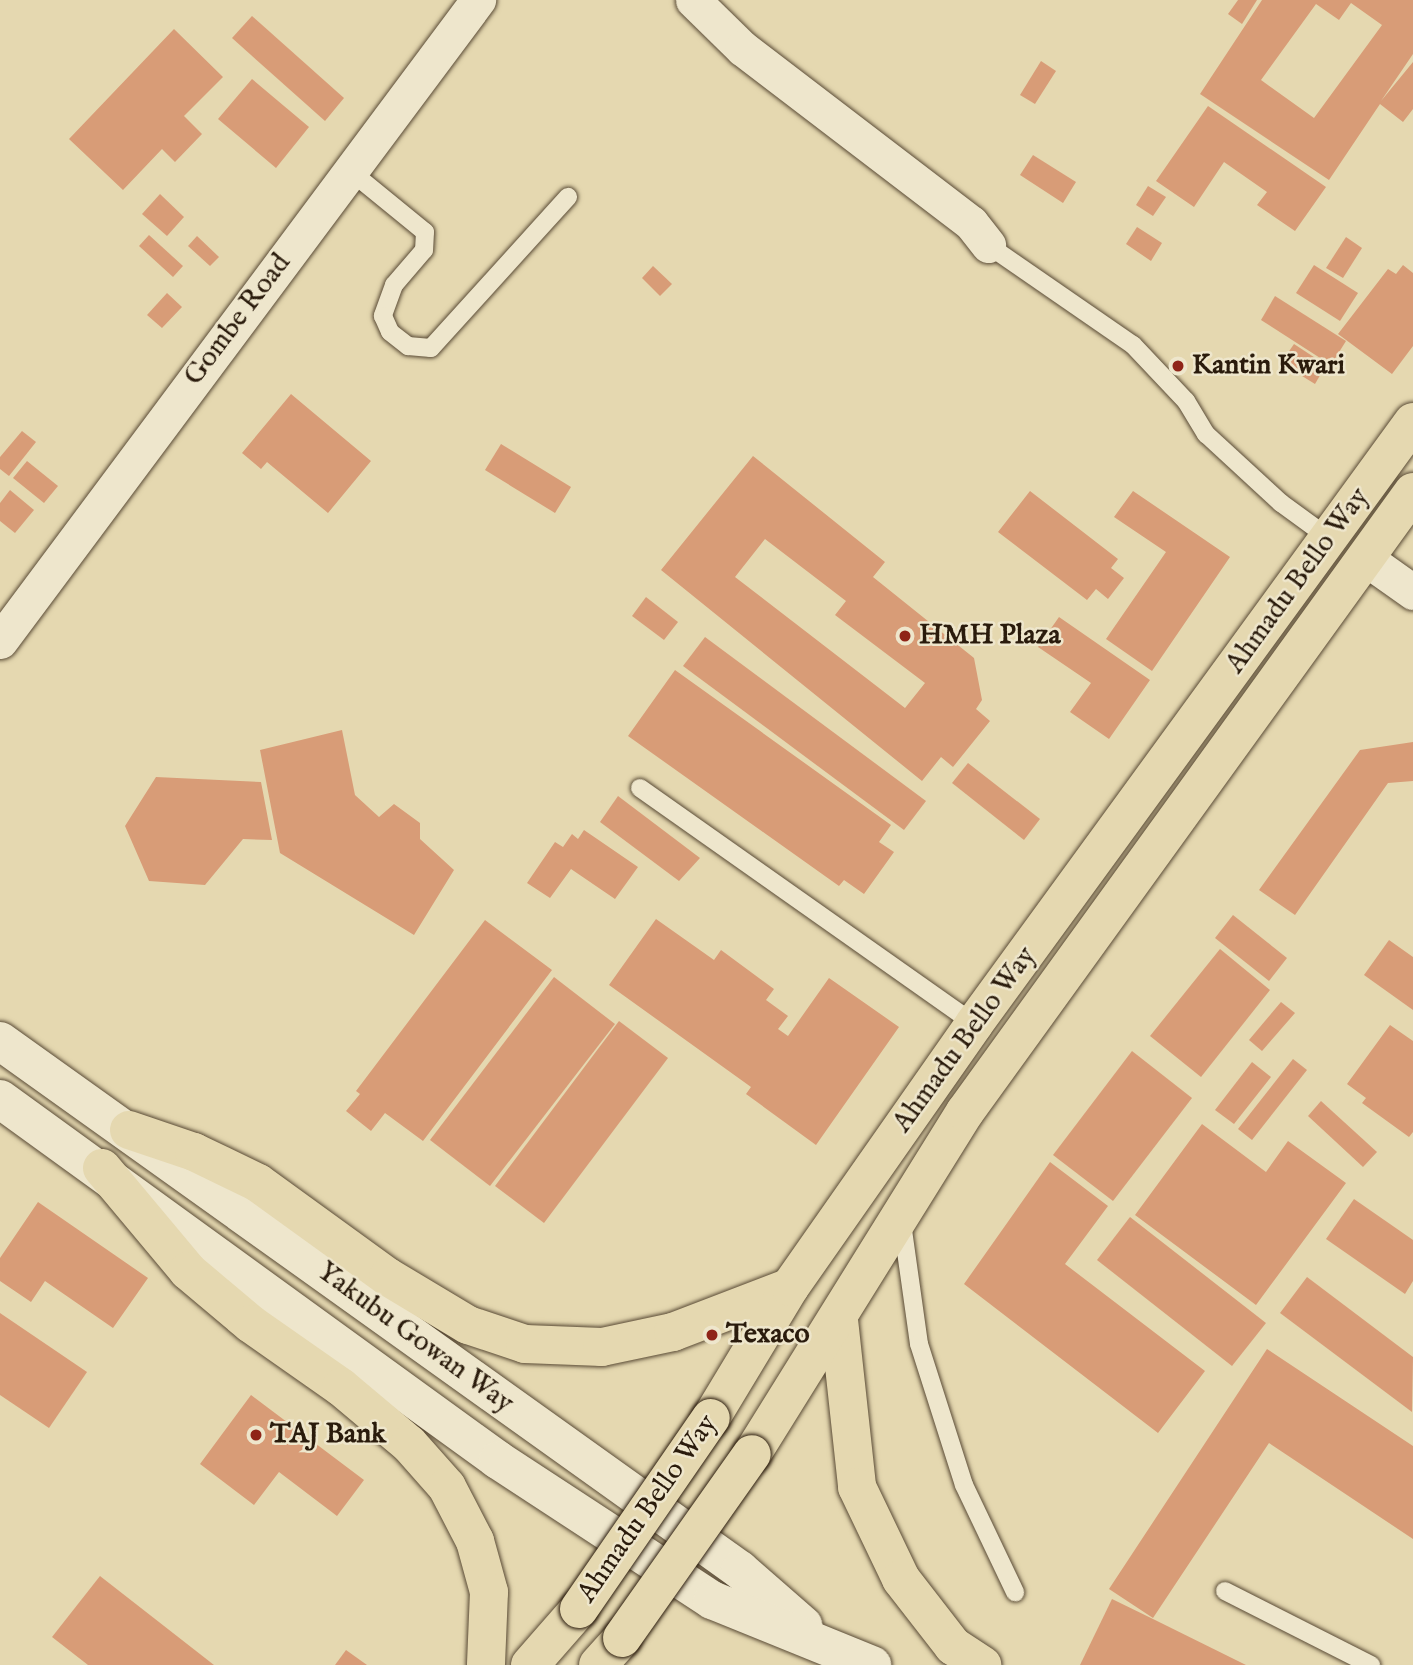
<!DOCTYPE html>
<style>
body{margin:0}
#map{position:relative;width:1413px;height:1665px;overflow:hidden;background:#e5d8b0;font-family:"IM FELL English",serif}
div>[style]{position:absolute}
.building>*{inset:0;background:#d89c77}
.roads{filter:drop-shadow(0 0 2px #594a35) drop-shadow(0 0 2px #594a35)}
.lane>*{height:18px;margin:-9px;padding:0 9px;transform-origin:9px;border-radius:9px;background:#eee6cc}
.street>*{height:35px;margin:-17.5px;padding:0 17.5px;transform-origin:17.5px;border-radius:17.5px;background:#eee6cc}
.secondary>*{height:38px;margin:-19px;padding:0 19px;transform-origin:19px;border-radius:19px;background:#eee6cc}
.primary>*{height:38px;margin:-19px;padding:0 19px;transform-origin:19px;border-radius:19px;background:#e5d8b0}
.bridges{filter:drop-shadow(0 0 2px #2a1b0c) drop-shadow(0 0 2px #2a1b0c)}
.primary-bridge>*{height:38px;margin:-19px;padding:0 19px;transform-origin:19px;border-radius:19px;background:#e5d8b0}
.dots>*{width:19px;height:19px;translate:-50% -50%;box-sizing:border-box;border:4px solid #eee6cc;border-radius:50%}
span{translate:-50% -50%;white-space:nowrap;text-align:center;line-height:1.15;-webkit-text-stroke:5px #eee6cc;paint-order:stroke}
.street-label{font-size:28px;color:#2a1b0c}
.poi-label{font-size:28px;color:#2a1b0c;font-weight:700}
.left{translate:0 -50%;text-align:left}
</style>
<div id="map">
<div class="building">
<div style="clip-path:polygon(1238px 0,1257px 0,1242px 24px,1228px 14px)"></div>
<div style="clip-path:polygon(evenodd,1262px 0,1413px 0,1413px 54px,1381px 101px,1413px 62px,1413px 109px,1403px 122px,1380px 104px,1329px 180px,1200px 94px,1262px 0,1351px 3px,1382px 25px,1314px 118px,1261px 80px,1316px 4px,1339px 20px,1351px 3px)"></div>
<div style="clip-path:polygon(252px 16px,344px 98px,325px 121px,232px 38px)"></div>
<div style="clip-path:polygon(174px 29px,223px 77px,184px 116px,202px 134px,175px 162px,162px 149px,123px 190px,69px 139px)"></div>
<div style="clip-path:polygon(1041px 61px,1056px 71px,1035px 104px,1020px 95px)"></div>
<div style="clip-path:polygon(252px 79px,309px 127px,276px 168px,218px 119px)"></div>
<div style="clip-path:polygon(1208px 106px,1326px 187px,1295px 231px,1257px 205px,1267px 192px,1224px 162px,1194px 207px,1156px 181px)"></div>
<div style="clip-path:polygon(1033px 155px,1076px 182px,1063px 203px,1020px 175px)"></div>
<div style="clip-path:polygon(1148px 186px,1166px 197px,1153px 216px,1136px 205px)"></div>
<div style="clip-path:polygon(160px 194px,184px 217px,167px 236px,142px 214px)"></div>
<div style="clip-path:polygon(1137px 227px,1162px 243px,1151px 261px,1126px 244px)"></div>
<div style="clip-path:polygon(149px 235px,183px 266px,173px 277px,139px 246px)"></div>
<div style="clip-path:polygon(197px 236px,219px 257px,210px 266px,188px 246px)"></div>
<div style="clip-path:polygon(1346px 237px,1362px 248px,1343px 278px,1326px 268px)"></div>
<div style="clip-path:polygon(1314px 265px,1358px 293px,1340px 321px,1296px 293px)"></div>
<div style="clip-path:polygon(1403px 265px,1413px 273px,1413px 346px,1392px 374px,1338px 334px,1388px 269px,1396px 274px)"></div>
<div style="clip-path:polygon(653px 266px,672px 284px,660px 296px,642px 278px)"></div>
<div style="clip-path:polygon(167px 293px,182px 307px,162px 328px,147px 315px)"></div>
<div style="clip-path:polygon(1275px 296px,1346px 341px,1331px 365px,1261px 320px)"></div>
<div style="clip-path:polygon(1294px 344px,1326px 365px,1315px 384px,1281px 363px)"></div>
<div style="clip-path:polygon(291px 394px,371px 461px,328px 513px,267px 462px,261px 469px,242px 453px)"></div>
<div style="clip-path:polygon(22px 431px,36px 442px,9px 476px,0 469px,0 457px)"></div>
<div style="clip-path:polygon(501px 444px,571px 487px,555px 513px,485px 470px)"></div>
<div style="clip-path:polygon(evenodd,753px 456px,885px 562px,873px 577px,974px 658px,982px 700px,976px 709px,990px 721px,953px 767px,941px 757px,922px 781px,661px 570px,753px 456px,765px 539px,846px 601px,835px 615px,925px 683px,905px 708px,735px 577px,765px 539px)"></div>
<div style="clip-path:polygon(27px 461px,58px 486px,44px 503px,13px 478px)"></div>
<div style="clip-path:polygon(10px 490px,34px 510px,15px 533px,0 521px,0 503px)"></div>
<div style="clip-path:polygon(1030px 491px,1118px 559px,1111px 568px,1124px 578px,1108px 599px,1096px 589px,1087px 600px,998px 532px)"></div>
<div style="clip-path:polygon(1133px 491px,1230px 557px,1152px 671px,1106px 639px,1166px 552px,1114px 517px)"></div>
<div style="clip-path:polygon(646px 597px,678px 622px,664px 640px,632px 616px)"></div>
<div style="clip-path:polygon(1059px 617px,1150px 680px,1109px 739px,1070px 712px,1091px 683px,1038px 647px)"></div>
<div style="clip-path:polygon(705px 637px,926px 801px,904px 830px,683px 666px)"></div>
<div style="clip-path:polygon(675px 670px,891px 825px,879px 842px,894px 852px,864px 894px,844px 880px,839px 886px,628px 736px)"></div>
<div style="clip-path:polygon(342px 730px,355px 795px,379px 817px,394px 804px,420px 823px,420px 839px,454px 870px,414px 935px,280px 853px,260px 750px)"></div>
<div style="clip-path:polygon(1413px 742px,1413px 781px,1388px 783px,1295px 915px,1259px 890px,1360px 750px)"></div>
<div style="clip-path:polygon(968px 763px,1040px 819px,1024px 840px,952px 783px)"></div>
<div style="clip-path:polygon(156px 777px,261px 782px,272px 840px,243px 839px,205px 885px,149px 881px,125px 826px)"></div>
<div style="clip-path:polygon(618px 796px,700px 858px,679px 881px,600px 822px)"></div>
<div style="clip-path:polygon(584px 830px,638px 867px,615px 899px,571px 869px,550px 898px,527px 883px,555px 842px,563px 847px,572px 834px,578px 839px)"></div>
<div style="clip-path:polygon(1233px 915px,1287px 958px,1269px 981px,1215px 938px)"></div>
<div style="clip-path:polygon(656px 919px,714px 960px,721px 950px,774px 989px,766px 1000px,788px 1016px,778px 1029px,788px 1036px,829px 978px,899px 1027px,816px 1145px,746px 1094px,751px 1087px,609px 985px)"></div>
<div style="clip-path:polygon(485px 920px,552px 970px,423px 1141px,385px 1113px,371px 1131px,346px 1111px,360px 1094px,356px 1091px)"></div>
<div style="clip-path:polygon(1389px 940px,1413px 957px,1413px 1010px,1364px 975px)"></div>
<div style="clip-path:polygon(1220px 949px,1270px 990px,1201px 1077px,1150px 1036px)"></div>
<div style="clip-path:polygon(554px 977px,615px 1024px,490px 1186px,430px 1140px)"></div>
<div style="clip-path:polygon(1281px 1002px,1295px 1013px,1262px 1051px,1249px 1040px)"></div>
<div style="clip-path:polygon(619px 1021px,668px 1058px,544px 1223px,495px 1186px)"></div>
<div style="clip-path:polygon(1390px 1025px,1413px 1041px,1413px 1132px,1409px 1137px,1362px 1103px,1366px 1098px,1347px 1084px)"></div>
<div style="clip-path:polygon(1132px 1051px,1192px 1098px,1113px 1201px,1053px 1155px)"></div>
<div style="clip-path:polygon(1293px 1059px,1307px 1070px,1252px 1140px,1238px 1129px)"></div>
<div style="clip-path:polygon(1252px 1062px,1271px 1077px,1234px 1124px,1215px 1110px)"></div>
<div style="clip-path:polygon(1321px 1101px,1377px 1152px,1363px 1167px,1308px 1116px)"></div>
<div style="clip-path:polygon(1202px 1124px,1266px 1172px,1288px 1141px,1346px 1183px,1256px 1305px,1135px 1215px)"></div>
<div style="clip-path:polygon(1050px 1162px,1108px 1206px,1065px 1264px,1205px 1371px,1158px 1433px,964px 1284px)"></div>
<div style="clip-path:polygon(1354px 1199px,1413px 1240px,1413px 1281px,1405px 1294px,1326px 1239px)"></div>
<div style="clip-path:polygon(38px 1202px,148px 1278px,113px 1328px,45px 1281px,31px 1302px,0 1281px,0 1258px)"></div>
<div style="clip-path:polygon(1130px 1217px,1266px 1323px,1232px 1366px,1097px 1260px)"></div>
<div style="clip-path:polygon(1307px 1277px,1413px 1357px,1412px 1412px,1280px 1313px)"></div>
<div style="clip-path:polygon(0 1313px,87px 1372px,49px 1428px,0 1395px)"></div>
<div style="clip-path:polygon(1267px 1349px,1413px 1446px,1413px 1539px,1269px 1443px,1153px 1618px,1109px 1589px)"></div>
<div style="clip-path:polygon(251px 1395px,364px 1480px,337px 1516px,279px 1472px,254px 1505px,200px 1464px)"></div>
<div style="clip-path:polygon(100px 1576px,214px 1665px,88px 1665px,52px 1637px)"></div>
<div style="clip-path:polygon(1112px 1599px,1151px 1618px,1246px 1665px,1080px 1665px)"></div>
<div style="clip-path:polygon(346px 1650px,367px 1665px,335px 1665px)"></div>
</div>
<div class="roads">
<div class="lane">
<div style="left:349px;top:170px;width:98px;rotate:39.2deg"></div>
<div style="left:425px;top:232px;width:18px;rotate:93deg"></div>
<div style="left:424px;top:250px;width:46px;rotate:130.6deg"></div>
<div style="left:394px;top:285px;width:33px;rotate:110deg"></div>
<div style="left:383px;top:316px;width:17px;rotate:66deg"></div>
<div style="left:390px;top:332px;width:23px;rotate:38deg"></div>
<div style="left:408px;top:346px;width:23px;rotate:5deg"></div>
<div style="left:431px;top:348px;width:204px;rotate:-47.8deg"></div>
<div style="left:988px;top:245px;width:176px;rotate:34.6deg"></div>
<div style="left:1133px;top:345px;width:77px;rotate:46.6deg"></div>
<div style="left:1186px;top:401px;width:39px;rotate:59deg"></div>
<div style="left:1206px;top:434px;width:102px;rotate:42.6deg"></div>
<div style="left:1281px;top:503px;width:59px;rotate:36.1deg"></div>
<div style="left:640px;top:788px;width:409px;rotate:35.2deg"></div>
<div style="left:902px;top:1223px;width:122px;rotate:82deg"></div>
<div style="left:919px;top:1344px;width:148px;rotate:72.3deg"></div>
<div style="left:964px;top:1485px;width:119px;rotate:64.5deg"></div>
<div style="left:1225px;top:1591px;width:164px;rotate:26.9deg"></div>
</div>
<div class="street">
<div style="left:693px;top:0;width:69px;rotate:44.4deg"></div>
<div style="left:742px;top:48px;width:288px;rotate:37.4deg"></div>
<div style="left:971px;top:223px;width:28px;rotate:52deg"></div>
<div style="left:1365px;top:558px;width:59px;rotate:35.3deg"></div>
<div style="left:0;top:641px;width:800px;rotate:-53.29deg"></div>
</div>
<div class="secondary">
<div style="left:0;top:1041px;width:910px;rotate:35.56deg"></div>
<div style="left:740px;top:1570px;width:84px;rotate:41.1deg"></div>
<div style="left:0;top:1099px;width:615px;rotate:35.94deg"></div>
<div style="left:498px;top:1460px;width:256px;rotate:33.2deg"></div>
<div style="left:712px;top:1600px;width:173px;rotate:22.1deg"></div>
</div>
<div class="primary">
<div style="left:129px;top:1130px;width:69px;rotate:18.7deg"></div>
<div style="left:194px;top:1152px;width:71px;rotate:25.8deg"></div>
<div style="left:258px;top:1183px;width:160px;rotate:35.9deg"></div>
<div style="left:388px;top:1277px;width:93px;rotate:31deg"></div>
<div style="left:468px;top:1325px;width:60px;rotate:18.4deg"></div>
<div style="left:525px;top:1344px;width:77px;rotate:2.2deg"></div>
<div style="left:602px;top:1347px;width:73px;rotate:-11.9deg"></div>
<div style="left:673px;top:1332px;width:125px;rotate:-21deg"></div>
<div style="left:102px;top:1168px;width:134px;rotate:50.1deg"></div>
<div style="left:188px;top:1271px;width:82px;rotate:40.1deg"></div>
<div style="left:251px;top:1324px;width:110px;rotate:35deg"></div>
<div style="left:341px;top:1387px;width:89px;rotate:40deg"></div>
<div style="left:409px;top:1444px;width:57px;rotate:48.5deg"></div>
<div style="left:447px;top:1487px;width:61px;rotate:62.6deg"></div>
<div style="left:475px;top:1541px;width:53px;rotate:74.6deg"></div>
<div style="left:489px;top:1592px;width:73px;rotate:92.4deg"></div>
<div style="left:839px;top:1320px;width:168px;rotate:83.8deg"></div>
<div style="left:857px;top:1487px;width:102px;rotate:64.4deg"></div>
<div style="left:901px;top:1579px;width:85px;rotate:52.2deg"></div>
<div style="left:953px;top:1646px;width:35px;rotate:33deg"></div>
<div style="left:711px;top:1418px;width:153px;rotate:-58.9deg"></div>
<div style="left:790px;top:1287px;width:321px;rotate:-55deg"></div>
<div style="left:974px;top:1024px;width:745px;rotate:-53.9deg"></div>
<div style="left:752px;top:1454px;width:403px;rotate:-58.1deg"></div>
<div style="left:965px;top:1112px;width:765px;rotate:-54.15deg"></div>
<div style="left:530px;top:1665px;width:74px;rotate:-48.8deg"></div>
<div style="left:598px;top:1665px;width:36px;rotate:-48deg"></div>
</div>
</div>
<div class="bridges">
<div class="primary-bridge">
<div style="left:579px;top:1609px;width:232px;rotate:-55.4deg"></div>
<div style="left:622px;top:1638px;width:225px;rotate:-54.8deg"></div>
</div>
</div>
<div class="dots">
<div style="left:1178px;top:366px;background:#8f2418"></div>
<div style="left:905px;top:636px;background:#8f2418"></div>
<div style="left:712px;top:1335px;background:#8f2418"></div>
<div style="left:256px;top:1435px;background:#8f2418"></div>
</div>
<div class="street-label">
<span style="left:238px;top:320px;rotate:-53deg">Gombe Road</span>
<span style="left:1298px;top:581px;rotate:-54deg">Ahmadu Bello Way</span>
<span style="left:965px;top:1040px;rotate:-54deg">Ahmadu Bello Way</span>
<span style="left:415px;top:1338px;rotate:36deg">Yakubu Gowan Way</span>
<span style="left:648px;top:1509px;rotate:-55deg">Ahmadu Bello Way</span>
</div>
<div class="poi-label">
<span class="left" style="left:1192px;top:366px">Kantin Kwari</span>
<span class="left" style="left:919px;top:636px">HMH Plaza</span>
<span class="left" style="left:726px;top:1335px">Texaco</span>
<span class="left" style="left:270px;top:1435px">TAJ Bank</span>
</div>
</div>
